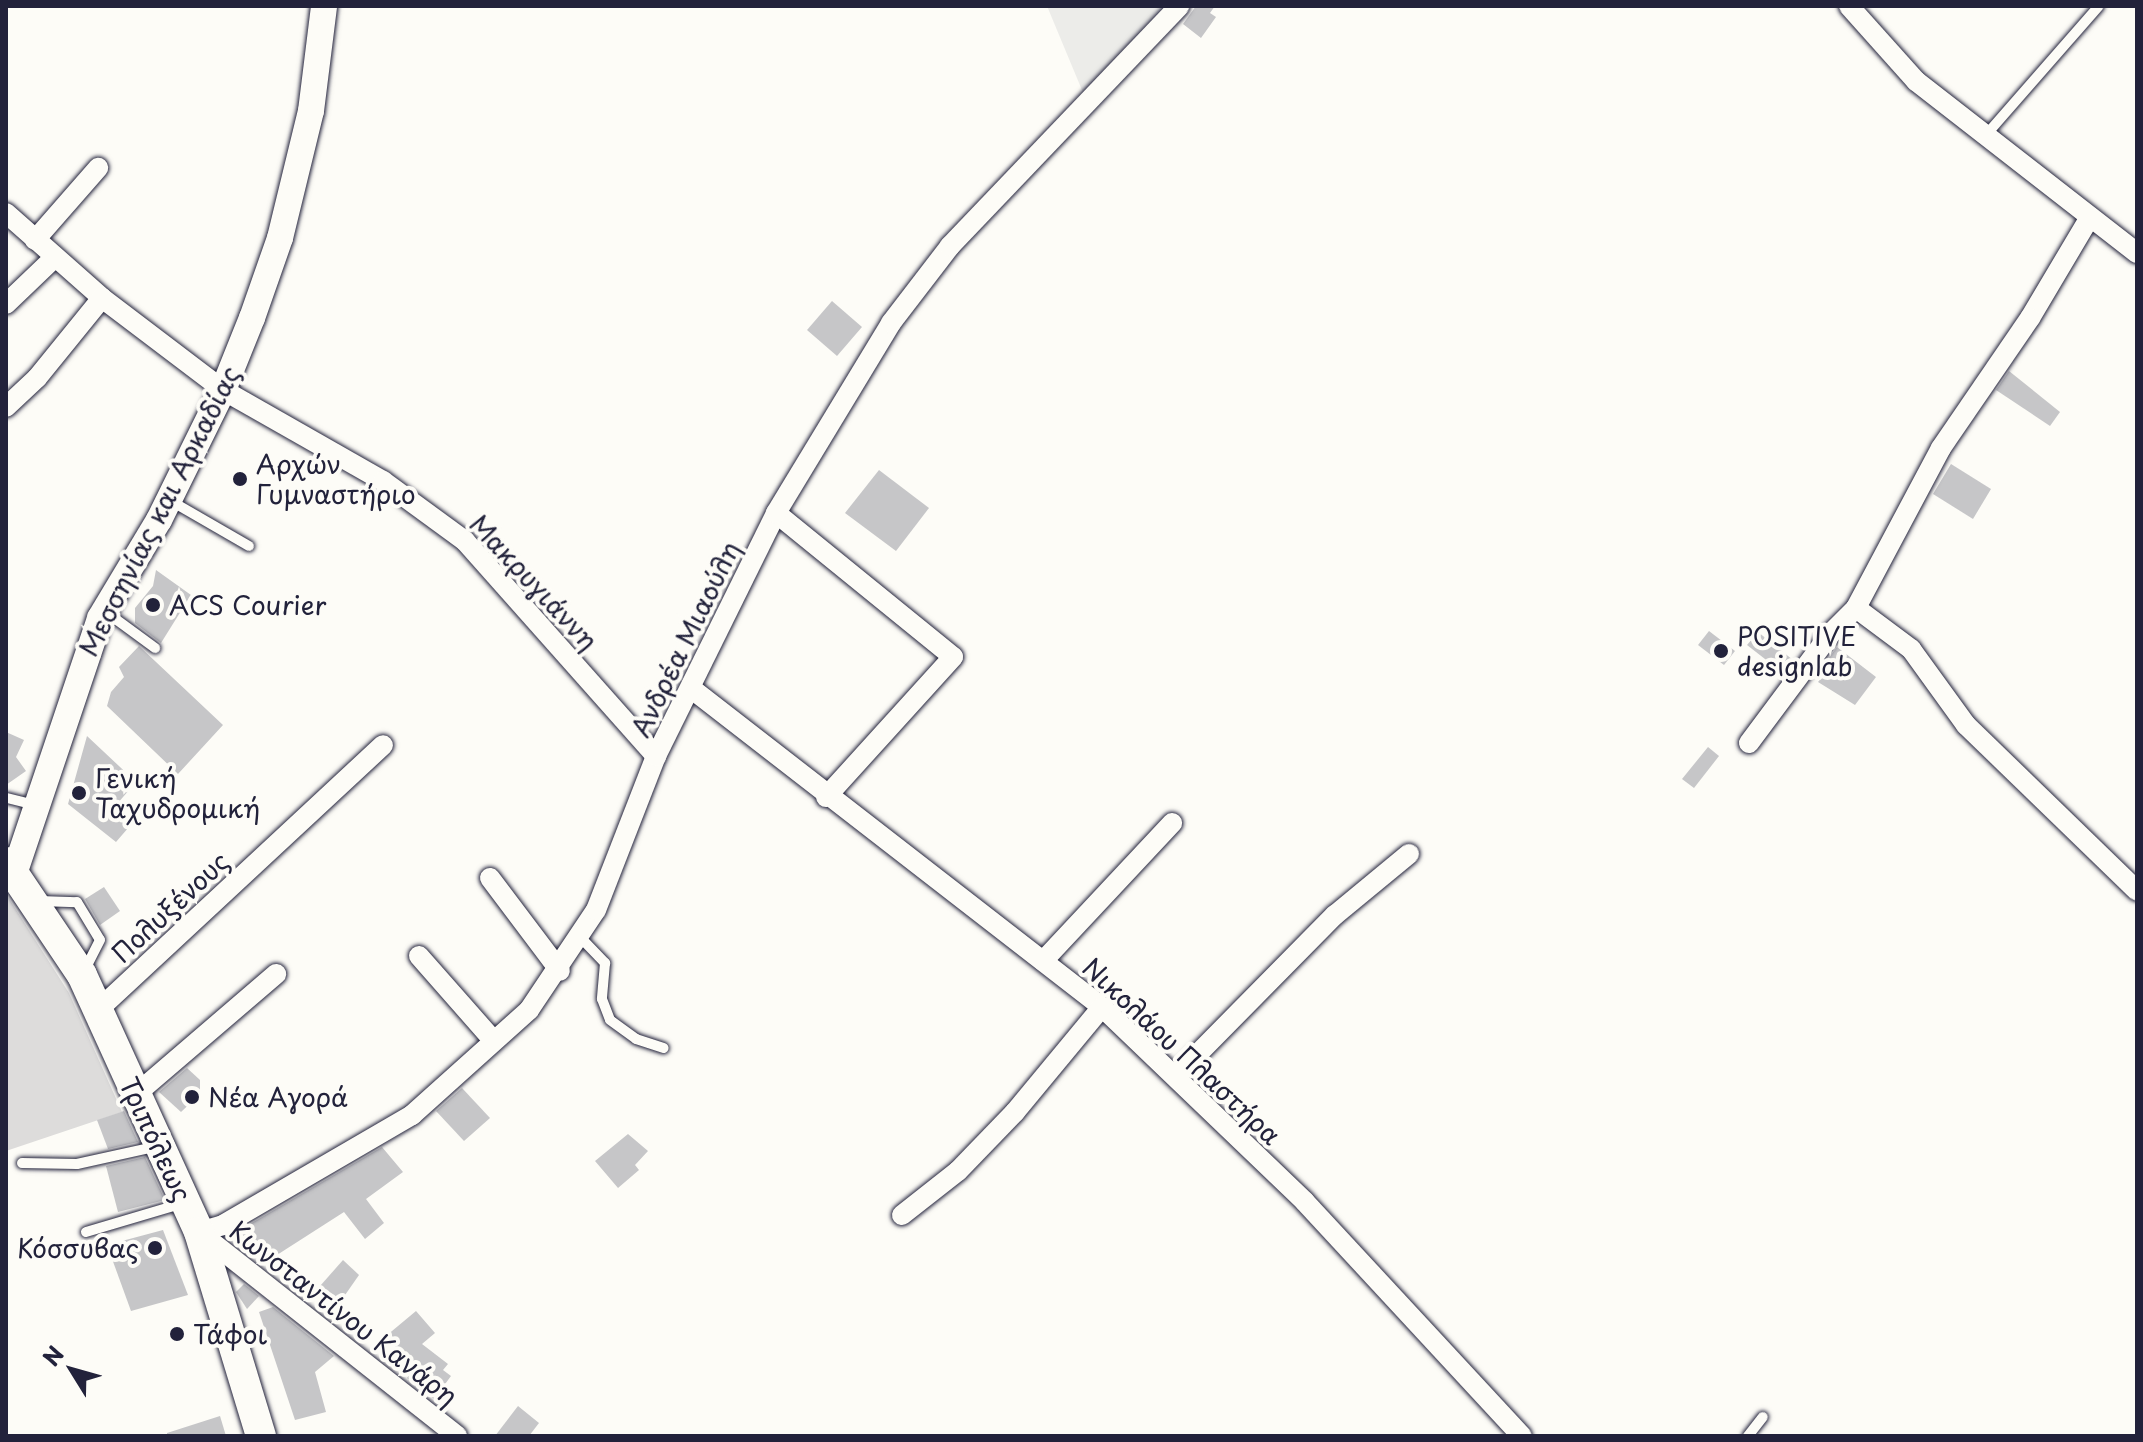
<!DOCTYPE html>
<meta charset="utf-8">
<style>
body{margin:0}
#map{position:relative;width:2143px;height:1442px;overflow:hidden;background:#fdfcf7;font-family:"Playpen Sans",sans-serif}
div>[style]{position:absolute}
.built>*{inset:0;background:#ecece9}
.green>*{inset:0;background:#dddcdb}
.building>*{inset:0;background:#c6c6c8}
.roads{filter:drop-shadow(0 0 2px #22223b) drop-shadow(0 0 2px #22223b)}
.service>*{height:10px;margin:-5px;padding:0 5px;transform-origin:5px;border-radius:5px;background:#fdfcf7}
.minor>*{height:20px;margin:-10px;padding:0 10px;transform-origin:10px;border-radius:10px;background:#fdfcf7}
.tertiary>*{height:26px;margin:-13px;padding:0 13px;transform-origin:13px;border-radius:13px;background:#fdfcf7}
.secondary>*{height:30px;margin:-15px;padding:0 15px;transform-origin:15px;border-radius:15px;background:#fdfcf7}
.dots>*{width:22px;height:22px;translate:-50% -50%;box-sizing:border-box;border:4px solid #fdfcf7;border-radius:50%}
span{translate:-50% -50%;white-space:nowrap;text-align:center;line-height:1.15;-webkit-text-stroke:8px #fdfcf7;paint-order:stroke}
.poi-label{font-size:26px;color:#22223b}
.left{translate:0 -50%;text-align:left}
.right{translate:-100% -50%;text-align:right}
.street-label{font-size:26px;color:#22223b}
.frame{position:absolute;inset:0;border:8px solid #22223b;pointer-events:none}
.north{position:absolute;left:32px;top:1330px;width:80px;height:80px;-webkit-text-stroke:6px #fdfcf7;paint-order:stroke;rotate:307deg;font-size:22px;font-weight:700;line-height:32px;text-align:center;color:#22223b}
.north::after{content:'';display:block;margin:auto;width:28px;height:36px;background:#22223b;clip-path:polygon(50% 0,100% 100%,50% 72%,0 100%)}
</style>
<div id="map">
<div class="built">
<div style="clip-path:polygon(1047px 6px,1169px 6px,1084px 95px)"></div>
</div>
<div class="green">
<div style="clip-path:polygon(6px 894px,69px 993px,122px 1112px,6px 1151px)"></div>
</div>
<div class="building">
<div style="clip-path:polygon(1196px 6px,1215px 6px,1210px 13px,1216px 17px,1201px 38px,1183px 24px)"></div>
<div style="clip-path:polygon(832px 301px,862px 327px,837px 356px,807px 330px)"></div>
<div style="clip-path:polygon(2009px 371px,2060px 412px,2050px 426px,1996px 390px)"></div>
<div style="clip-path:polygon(1951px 464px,1991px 489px,1973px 519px,1933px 494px)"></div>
<div style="clip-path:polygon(879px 470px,929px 508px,896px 551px,845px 513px)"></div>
<div style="clip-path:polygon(156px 570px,191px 595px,161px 643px,135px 623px,135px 608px,153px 586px)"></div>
<div style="clip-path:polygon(1709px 631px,1735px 651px,1724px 665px,1698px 645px)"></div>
<div style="clip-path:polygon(1758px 632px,1793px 660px,1783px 673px,1747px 645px)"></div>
<div style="clip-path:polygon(139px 646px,223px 725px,178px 774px,107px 706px,111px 692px,124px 677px,119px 667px)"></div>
<div style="clip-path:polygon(1837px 647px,1876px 677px,1855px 705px,1818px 682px,1822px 677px,1817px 674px)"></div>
<div style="clip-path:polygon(6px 732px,24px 740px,16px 757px,26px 771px,6px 785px)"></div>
<div style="clip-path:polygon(87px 736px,136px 782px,117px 804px,135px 820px,116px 842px,68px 804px)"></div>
<div style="clip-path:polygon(1708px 747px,1719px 756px,1694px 788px,1682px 779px)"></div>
<div style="clip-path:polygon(104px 887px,120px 911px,100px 925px,85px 899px)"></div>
<div style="clip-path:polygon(187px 1068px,200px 1080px,200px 1094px,181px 1112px,159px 1092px)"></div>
<div style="clip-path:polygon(462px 1088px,490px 1118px,464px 1141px,436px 1111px)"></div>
<div style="clip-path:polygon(124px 1111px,138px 1142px,108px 1149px,97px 1120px)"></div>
<div style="clip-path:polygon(628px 1134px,648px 1151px,635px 1165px,639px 1170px,618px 1188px,595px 1161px)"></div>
<div style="clip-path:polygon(382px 1147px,403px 1172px,366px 1199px,384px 1223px,365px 1239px,344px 1212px,266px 1262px,233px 1234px)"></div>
<div style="clip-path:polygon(145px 1157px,165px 1200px,118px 1212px,106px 1166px)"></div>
<div style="clip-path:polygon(163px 1230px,188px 1295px,131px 1311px,107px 1245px)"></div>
<div style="clip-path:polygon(343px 1260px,359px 1275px,336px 1308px,313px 1294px)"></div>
<div style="clip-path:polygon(244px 1284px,259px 1296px,247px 1309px,236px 1292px)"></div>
<div style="clip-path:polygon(273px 1307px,334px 1356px,315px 1372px,326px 1412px,295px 1420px,259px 1312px)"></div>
<div style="clip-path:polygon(416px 1311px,435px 1333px,422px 1344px,448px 1364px,443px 1370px,451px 1376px,434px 1399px,407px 1378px,414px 1368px,386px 1336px)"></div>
<div style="clip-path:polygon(518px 1406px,539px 1423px,529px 1436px,495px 1436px)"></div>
<div style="clip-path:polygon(220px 1416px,226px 1436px,167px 1436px,167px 1433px)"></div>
</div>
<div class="roads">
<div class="service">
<div style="left:1986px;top:135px;width:171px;rotate:-48.8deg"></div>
<div style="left:171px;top:501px;width:90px;rotate:30deg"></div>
<div style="left:106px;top:612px;width:61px;rotate:36.3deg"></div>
<div style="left:7px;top:798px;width:30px;rotate:14deg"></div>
<div style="left:39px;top:901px;width:38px;rotate:2deg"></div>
<div style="left:77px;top:902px;width:44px;rotate:58.8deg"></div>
<div style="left:100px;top:940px;width:34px;rotate:117deg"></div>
<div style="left:581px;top:938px;width:35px;rotate:46deg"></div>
<div style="left:605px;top:963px;width:36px;rotate:95deg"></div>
<div style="left:602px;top:999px;width:22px;rotate:69deg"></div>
<div style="left:610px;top:1020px;width:32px;rotate:36deg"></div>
<div style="left:636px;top:1039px;width:29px;rotate:18deg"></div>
<div style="left:22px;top:1163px;width:55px;rotate:1deg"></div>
<div style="left:77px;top:1164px;width:83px;rotate:-12.5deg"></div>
<div style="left:86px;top:1232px;width:102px;rotate:-16.5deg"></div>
<div style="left:1748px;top:1436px;width:24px;rotate:-52deg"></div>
</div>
<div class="minor">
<div style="left:1849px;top:6px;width:101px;rotate:48.2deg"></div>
<div style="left:1916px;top:81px;width:280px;rotate:37.9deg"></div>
<div style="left:6px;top:213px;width:128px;rotate:41.5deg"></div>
<div style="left:102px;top:298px;width:152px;rotate:37.2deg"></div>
<div style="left:223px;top:390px;width:184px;rotate:29.6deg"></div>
<div style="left:383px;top:481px;width:102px;rotate:36.2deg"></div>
<div style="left:465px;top:541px;width:288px;rotate:48.4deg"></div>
<div style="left:2090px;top:217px;width:117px;rotate:120.7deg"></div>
<div style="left:2030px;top:318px;width:158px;rotate:124.4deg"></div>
<div style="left:1941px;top:448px;width:181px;rotate:118deg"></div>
<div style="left:1856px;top:608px;width:69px;rotate:36.7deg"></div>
<div style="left:1911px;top:649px;width:94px;rotate:54.1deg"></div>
<div style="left:1966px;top:725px;width:238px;rotate:44.1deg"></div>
<div style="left:35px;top:240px;width:96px;rotate:-48.8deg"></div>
<div style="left:6px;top:304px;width:68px;rotate:-43.8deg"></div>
<div style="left:6px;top:407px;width:42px;rotate:-43.1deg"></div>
<div style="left:37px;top:378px;width:103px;rotate:-50.9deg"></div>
<div style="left:776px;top:513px;width:228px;rotate:39.1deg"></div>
<div style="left:953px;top:657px;width:189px;rotate:132.2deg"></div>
<div style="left:692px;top:689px;width:519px;rotate:37.8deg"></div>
<div style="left:1102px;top:1007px;width:281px;rotate:43.8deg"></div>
<div style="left:1305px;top:1202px;width:319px;rotate:47.2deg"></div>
<div style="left:1749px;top:743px;width:137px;rotate:-53.3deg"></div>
<div style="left:1831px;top:633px;width:35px;rotate:-45deg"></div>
<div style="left:490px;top:878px;width:116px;rotate:53deg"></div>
<div style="left:419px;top:956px;width:113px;rotate:48.6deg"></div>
<div style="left:1043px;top:961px;width:189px;rotate:-46.9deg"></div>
<div style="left:98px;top:1010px;width:389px;rotate:-42.9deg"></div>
<div style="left:1177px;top:1075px;width:225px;rotate:-45.4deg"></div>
<div style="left:1335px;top:915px;width:96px;rotate:-39.5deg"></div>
<div style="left:135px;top:1095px;width:186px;rotate:-40.6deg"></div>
<div style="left:902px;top:1215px;width:71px;rotate:-38.2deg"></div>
<div style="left:958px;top:1171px;width:82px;rotate:-46deg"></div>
<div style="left:1015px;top:1112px;width:136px;rotate:-50.4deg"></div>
<div style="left:199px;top:1232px;width:25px;rotate:-16deg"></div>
<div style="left:223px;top:1225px;width:219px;rotate:-30.2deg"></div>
<div style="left:412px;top:1115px;width:157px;rotate:-41.9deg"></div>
<div style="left:529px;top:1010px;width:120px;rotate:-56.2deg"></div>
<div style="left:596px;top:910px;width:165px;rotate:-68.7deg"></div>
<div style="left:656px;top:756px;width:271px;rotate:-63.7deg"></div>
<div style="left:776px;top:513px;width:222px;rotate:-58.8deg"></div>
<div style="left:891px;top:323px;width:97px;rotate:-52.5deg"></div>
<div style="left:950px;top:246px;width:332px;rotate:-46.3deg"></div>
<div style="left:199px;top:1232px;width:329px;rotate:38.3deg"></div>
</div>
<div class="tertiary">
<div style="left:14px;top:874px;width:270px;rotate:-71.4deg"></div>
<div style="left:100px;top:618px;width:114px;rotate:-59deg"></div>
<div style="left:159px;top:520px;width:145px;rotate:-63.8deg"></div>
<div style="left:223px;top:390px;width:78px;rotate:-68.1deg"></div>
<div style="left:252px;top:318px;width:85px;rotate:-70.7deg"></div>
<div style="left:280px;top:238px;width:131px;rotate:-76.3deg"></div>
<div style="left:311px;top:111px;width:106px;rotate:-82.9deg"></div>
</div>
<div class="secondary">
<div style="left:6px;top:862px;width:136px;rotate:56.1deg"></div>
<div style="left:82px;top:975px;width:282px;rotate:65.5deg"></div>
<div style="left:199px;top:1232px;width:213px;rotate:73.1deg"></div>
</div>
</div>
<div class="dots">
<div style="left:240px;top:479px;background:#22223b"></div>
<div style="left:153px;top:605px;background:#22223b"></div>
<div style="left:1721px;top:651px;background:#22223b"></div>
<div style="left:79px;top:793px;background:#22223b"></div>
<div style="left:192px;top:1097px;background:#22223b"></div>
<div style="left:155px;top:1248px;background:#22223b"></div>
<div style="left:177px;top:1334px;background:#22223b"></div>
</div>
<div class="poi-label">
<span class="left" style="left:256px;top:479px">Αρχών<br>Γυμναστήριο</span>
<span class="left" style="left:169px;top:605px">ACS Courier</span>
<span class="left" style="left:1737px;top:651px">POSITIVE<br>designlab</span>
<span class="left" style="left:95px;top:793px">Γενική<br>Ταχυδρομική</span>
<span class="left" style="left:208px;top:1097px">Νέα Αγορά</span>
<span class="right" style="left:139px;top:1248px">Κόσσυβας</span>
<span class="left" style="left:193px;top:1334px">Τάφοι</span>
</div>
<div class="street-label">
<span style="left:159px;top:511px;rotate:-63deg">Μεσσηνίας και Αρκαδίας</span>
<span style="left:534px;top:582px;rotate:47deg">Μακρυγιάννη</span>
<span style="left:685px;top:639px;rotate:-64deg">Ανδρέα Μιαούλη</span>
<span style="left:170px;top:907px;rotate:-43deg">Πολυξένους</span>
<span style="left:1182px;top:1051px;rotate:43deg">Νικολάου Πλαστήρα</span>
<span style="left:156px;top:1139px;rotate:65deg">Τριπόλεως</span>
<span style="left:344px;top:1313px;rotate:38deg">Κωνσταντίνου Κανάρη</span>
</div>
<div class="frame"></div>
<div class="north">N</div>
</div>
